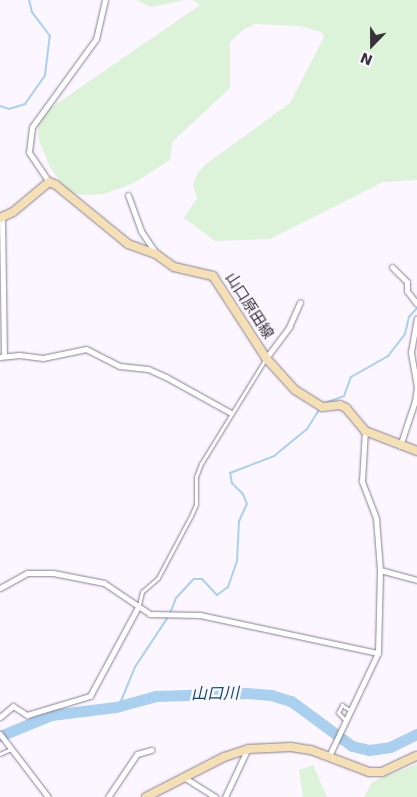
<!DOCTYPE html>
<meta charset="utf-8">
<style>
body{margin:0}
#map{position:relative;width:417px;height:797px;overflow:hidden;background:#fbf6ff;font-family:"DejaVu Sans","Noto Sans JP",sans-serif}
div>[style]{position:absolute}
.green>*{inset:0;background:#dcf2d9}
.stream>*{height:2px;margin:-1px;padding:0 1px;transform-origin:1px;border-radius:1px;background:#a9d0ef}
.river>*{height:11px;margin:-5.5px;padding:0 5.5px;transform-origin:5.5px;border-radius:5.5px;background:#a9d0ef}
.roads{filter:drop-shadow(0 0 1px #887e90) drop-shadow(0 0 1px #887e90)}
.lane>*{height:2.5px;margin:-1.25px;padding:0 1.25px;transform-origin:1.25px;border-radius:1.25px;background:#fff}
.street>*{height:5px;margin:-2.5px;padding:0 2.5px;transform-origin:2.5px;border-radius:2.5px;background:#fff}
.secondary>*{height:8px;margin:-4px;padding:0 4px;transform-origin:4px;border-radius:4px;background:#f5e0b6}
span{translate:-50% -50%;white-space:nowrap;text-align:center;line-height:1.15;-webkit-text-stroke:5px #fbf6ff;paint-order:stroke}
.street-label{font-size:15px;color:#38333b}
.water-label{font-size:16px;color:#074971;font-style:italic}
.north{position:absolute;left:347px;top:20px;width:50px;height:50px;-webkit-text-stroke:4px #fbf6ff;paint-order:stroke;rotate:202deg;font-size:14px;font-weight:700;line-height:20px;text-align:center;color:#38333b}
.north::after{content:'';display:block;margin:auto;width:18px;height:22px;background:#38333b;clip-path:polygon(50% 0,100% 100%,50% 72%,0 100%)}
</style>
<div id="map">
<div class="green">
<div style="clip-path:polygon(136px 0,186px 0,151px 7px)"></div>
<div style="clip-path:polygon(193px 0,417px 0,417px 180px,383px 182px,270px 239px,215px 241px,184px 218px,197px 198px,193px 185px,197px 174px,206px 164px,290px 103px,324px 37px,322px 32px,300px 26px,255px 24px,243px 30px,230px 42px,230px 88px,172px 142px,170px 160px,134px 183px,104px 194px,83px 195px,68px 192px,50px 167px,39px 140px,38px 124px,46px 111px,200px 5px)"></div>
<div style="clip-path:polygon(417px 764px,417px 797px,364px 797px,372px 782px)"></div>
<div style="clip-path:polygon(313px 765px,327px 797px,303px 797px,299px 770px)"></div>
</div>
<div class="stream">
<div style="left:0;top:106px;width:9px;rotate:18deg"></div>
<div style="left:9px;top:109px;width:17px;rotate:-17deg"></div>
<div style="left:25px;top:104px;width:35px;rotate:-55deg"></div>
<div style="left:45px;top:75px;width:39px;rotate:-83deg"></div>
<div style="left:50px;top:36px;width:30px;rotate:-127deg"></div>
<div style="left:32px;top:12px;width:12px;rotate:-104deg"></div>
<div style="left:325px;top:403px;width:20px;rotate:-20deg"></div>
<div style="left:344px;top:396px;width:20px;rotate:-70deg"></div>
<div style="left:351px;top:377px;width:43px;rotate:-29.6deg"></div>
<div style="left:388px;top:356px;width:28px;rotate:-52deg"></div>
<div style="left:405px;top:334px;width:17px;rotate:-77deg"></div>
<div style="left:409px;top:317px;width:12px;rotate:-48deg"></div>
<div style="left:170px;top:613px;width:16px;rotate:-68deg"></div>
<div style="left:176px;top:598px;width:26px;rotate:-47deg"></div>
<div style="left:194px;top:579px;width:8px"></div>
<div style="left:202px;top:579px;width:22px;rotate:47deg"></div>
<div style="left:217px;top:595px;width:14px;rotate:-36deg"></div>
<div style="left:228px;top:587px;width:28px;rotate:-71deg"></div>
<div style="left:237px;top:561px;width:40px;rotate:-87.1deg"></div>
<div style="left:239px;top:521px;width:19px;rotate:-65deg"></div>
<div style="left:247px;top:504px;width:11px;rotate:-112deg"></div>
<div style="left:243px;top:494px;width:16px;rotate:-135deg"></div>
<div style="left:232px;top:483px;width:10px;rotate:-101deg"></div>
<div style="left:230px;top:473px;width:47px;rotate:-21.1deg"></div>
<div style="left:274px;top:456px;width:43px;rotate:-39.3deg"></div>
<div style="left:307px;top:429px;width:25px;rotate:-58deg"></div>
<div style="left:119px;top:706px;width:42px;rotate:-67.7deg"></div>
<div style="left:135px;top:667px;width:60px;rotate:-56.6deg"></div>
</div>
<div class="river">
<div style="left:0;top:736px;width:55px;rotate:-22.4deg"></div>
<div style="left:51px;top:715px;width:65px;rotate:-7deg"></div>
<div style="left:116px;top:707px;width:41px;rotate:-15.4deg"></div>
<div style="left:156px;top:696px;width:91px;rotate:-1.9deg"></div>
<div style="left:247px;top:693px;width:24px;rotate:5deg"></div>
<div style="left:271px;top:695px;width:21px;rotate:17deg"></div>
<div style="left:291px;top:701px;width:76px;rotate:36.4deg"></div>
<div style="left:352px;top:746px;width:17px;rotate:13deg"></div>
<div style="left:369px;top:750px;width:21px;rotate:-8deg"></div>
<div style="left:390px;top:747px;width:30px;rotate:-26deg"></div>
</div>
<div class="roads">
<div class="lane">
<div style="left:139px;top:605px;width:13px;rotate:-77deg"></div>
<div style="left:142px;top:592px;width:21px;rotate:-41deg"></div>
<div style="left:158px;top:578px;width:70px;rotate:-62deg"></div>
<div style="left:191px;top:516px;width:12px;rotate:-66deg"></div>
<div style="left:196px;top:505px;width:28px;rotate:-90deg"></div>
<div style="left:196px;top:477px;width:14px;rotate:-69deg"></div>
<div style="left:201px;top:464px;width:122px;rotate:-58.4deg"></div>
<div style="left:345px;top:720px;width:10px;rotate:-135deg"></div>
<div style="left:338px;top:713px;width:9px;rotate:-63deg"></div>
<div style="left:342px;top:705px;width:9px;rotate:32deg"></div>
<div style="left:0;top:754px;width:10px;rotate:-24deg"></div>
</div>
<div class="street">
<div style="left:49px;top:182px;width:36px;rotate:-124deg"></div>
<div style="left:29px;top:152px;width:25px;rotate:-83deg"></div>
<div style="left:32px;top:127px;width:109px;rotate:-54deg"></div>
<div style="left:96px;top:39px;width:40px;rotate:-77deg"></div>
<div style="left:128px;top:195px;width:38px;rotate:70deg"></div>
<div style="left:141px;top:231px;width:27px;rotate:56deg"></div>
<div style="left:2px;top:217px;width:138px;rotate:89.2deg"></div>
<div style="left:392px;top:267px;width:21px;rotate:45deg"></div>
<div style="left:407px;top:282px;width:9px;rotate:90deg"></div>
<div style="left:407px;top:291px;width:16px;rotate:52deg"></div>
<div style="left:0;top:357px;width:19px;rotate:-6deg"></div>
<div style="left:19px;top:355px;width:24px;rotate:7deg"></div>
<div style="left:43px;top:358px;width:44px;rotate:-11.8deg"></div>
<div style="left:86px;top:349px;width:38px;rotate:27deg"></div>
<div style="left:120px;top:366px;width:28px;rotate:6deg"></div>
<div style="left:148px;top:369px;width:20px;rotate:24deg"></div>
<div style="left:166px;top:377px;width:74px;rotate:29deg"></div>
<div style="left:266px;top:358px;width:39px;rotate:-53deg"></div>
<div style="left:289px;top:327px;width:27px;rotate:-66deg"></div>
<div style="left:400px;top:446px;width:47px;rotate:-71.6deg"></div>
<div style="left:415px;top:401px;width:14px;rotate:-82deg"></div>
<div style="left:417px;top:387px;width:36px;rotate:-100deg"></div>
<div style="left:411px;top:352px;width:34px;rotate:-80deg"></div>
<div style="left:380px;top:570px;width:38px;rotate:15deg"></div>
<div style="left:0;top:588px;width:31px;rotate:-29deg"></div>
<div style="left:27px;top:573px;width:26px"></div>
<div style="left:53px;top:573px;width:52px;rotate:11.1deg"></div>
<div style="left:104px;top:583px;width:55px;rotate:34deg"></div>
<div style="left:150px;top:614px;width:50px;rotate:1.1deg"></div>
<div style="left:200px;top:615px;width:182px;rotate:12.1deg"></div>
<div style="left:0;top:717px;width:17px;rotate:-40deg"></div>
<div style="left:13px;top:706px;width:17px;rotate:33deg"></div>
<div style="left:27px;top:715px;width:66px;rotate:-16.8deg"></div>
<div style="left:90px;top:696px;width:101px;rotate:-61.7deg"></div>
<div style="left:0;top:734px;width:79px;rotate:52.7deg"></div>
<div style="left:329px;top:756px;width:114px;rotate:-64.6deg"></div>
<div style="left:378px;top:653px;width:83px;rotate:-88.6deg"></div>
<div style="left:380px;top:570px;width:52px;rotate:-94.4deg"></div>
<div style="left:376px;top:518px;width:40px;rotate:-111deg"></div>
<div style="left:362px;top:481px;width:50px;rotate:-86.6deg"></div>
<div style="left:185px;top:778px;width:36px;rotate:32deg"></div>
<div style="left:108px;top:797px;width:52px;rotate:-56deg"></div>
<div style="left:137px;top:754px;width:15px;rotate:-16deg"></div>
<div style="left:225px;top:797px;width:52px;rotate:-64.9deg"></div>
</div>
<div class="secondary">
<div style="left:0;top:218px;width:14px;rotate:-25deg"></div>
<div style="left:13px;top:212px;width:47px;rotate:-39.8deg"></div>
<div style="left:49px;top:182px;width:8px;rotate:23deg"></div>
<div style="left:56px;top:185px;width:93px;rotate:39.3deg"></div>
<div style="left:128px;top:244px;width:30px;rotate:20deg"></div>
<div style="left:156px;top:254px;width:22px;rotate:36deg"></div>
<div style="left:174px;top:267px;width:40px;rotate:13deg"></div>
<div style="left:213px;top:276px;width:98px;rotate:57.1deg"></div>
<div style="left:266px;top:358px;width:43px;rotate:47.8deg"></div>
<div style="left:295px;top:390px;width:32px;rotate:32deg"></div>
<div style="left:322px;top:407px;width:18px;rotate:-6deg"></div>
<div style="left:340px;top:405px;width:7px;rotate:27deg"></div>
<div style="left:346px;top:408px;width:30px;rotate:50deg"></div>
<div style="left:365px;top:431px;width:56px;rotate:21deg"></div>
<div style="left:146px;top:797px;width:88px;rotate:-27.1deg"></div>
<div style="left:224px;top:757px;width:25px;rotate:-18deg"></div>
<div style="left:248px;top:749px;width:43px;rotate:-2.7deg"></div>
<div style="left:291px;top:747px;width:20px;rotate:9deg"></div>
<div style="left:311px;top:750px;width:62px;rotate:20.8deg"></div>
<div style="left:369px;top:772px;width:13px"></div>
<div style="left:382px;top:772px;width:38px;rotate:-25deg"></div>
</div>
</div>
<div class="street-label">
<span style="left:249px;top:306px;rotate:57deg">山口原田線</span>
</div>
<div class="water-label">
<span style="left:215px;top:694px;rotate:-1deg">山口川</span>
</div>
<div class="north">N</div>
</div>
